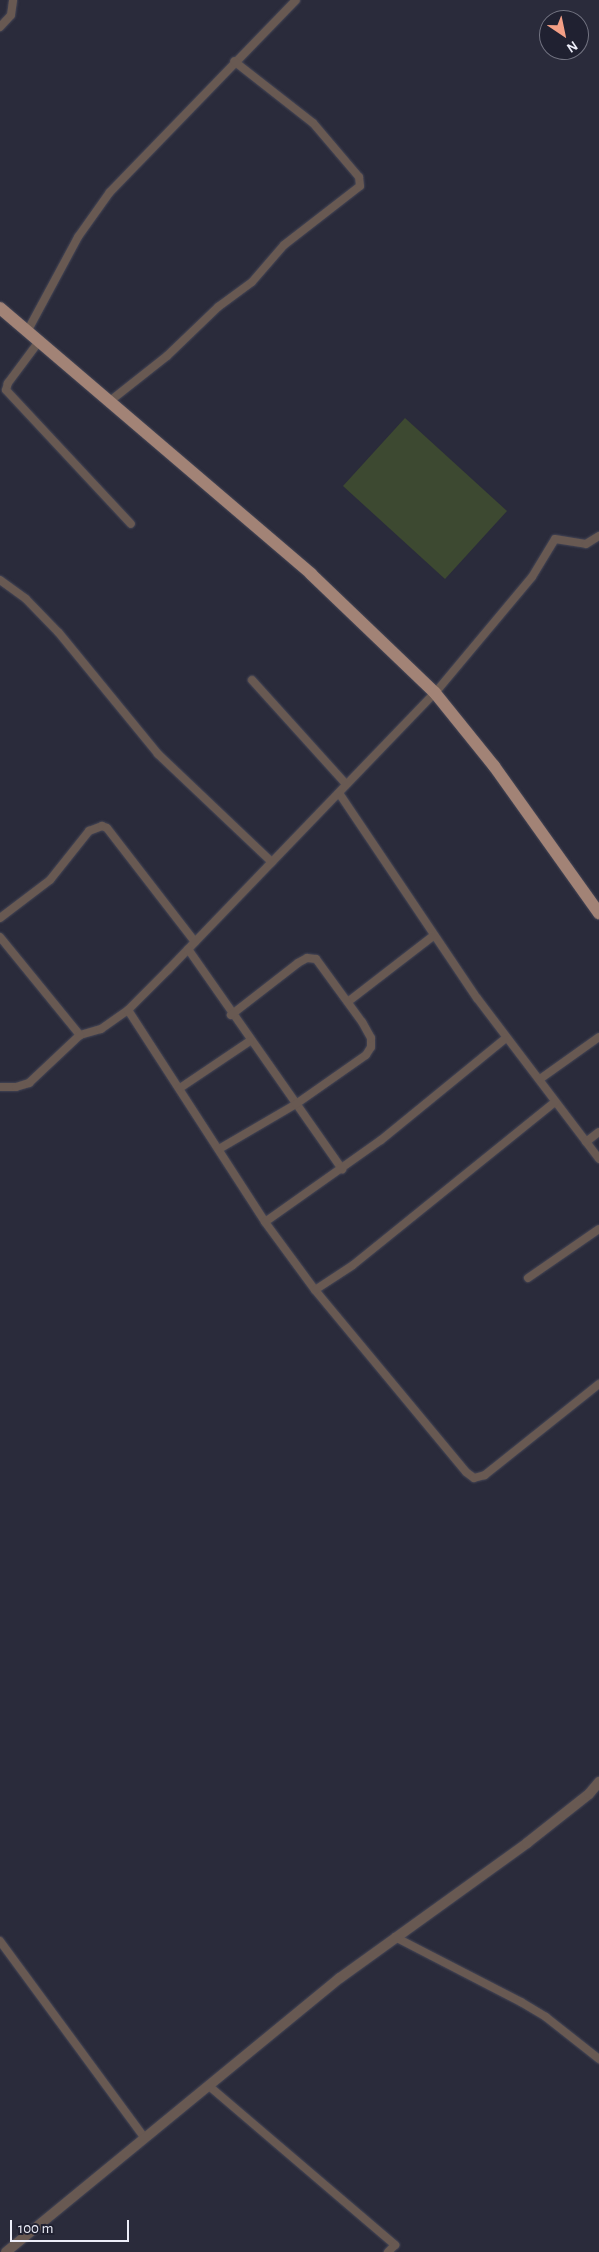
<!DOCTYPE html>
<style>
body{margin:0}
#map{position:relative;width:599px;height:2252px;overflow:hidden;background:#2a2b3b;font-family:"Alegreya Sans",sans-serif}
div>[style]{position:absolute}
.green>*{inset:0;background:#3d4931}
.roads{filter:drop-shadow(0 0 1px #454656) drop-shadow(0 0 1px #454656)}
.minor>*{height:8px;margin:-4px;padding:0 4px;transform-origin:4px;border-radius:4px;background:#685952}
.tertiary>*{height:10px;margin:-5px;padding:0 5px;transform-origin:5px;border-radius:5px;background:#685952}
.primary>*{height:12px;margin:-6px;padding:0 6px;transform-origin:6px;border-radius:6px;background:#a28376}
span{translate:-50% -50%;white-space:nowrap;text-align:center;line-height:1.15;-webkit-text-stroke:5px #202131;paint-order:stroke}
.north{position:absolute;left:539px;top:10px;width:50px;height:50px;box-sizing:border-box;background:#202131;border:1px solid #727381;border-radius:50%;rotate:146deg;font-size:14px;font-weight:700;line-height:20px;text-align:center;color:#edeef9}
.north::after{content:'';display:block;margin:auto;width:18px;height:22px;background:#f39f86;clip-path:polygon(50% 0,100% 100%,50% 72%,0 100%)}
.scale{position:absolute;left:10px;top:2220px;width:119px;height:22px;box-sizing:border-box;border:2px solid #edeef9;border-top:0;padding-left:6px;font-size:15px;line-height:18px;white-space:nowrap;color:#edeef9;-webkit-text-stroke:4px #202131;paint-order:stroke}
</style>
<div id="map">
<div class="green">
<div style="clip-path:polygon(405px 418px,507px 511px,445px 579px,343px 486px)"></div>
</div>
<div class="roads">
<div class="minor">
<div style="left:0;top:27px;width:16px;rotate:-47deg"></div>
<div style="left:11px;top:15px;width:15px;rotate:-82deg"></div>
<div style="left:28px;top:330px;width:106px;rotate:-61.7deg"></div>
<div style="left:78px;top:237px;width:55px;rotate:-54.6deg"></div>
<div style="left:110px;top:192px;width:267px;rotate:-45.9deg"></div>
<div style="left:40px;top:340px;width:54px;rotate:126.7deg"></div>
<div style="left:8px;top:383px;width:7px;rotate:106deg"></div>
<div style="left:6px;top:390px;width:183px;rotate:47deg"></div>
<div style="left:110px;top:401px;width:73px;rotate:-38.3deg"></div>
<div style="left:167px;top:356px;width:71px;rotate:-43.9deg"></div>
<div style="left:218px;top:307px;width:42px;rotate:-36.3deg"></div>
<div style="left:252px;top:282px;width:49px;rotate:-49.1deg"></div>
<div style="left:284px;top:245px;width:96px;rotate:-37.8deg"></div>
<div style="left:360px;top:186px;width:9px;rotate:-96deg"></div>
<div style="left:359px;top:177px;width:71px;rotate:-130.4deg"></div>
<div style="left:313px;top:123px;width:100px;rotate:-141.9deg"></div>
<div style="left:0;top:580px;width:32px;rotate:36deg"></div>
<div style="left:26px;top:599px;width:47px;rotate:45.9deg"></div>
<div style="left:59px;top:633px;width:156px;rotate:50.7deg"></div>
<div style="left:158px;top:754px;width:157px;rotate:43.5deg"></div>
<div style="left:252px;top:680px;width:140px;rotate:47.9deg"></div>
<div style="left:339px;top:793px;width:247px;rotate:56.1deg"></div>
<div style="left:477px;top:998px;width:202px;rotate:52.8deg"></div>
<div style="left:0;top:918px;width:63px;rotate:-37.2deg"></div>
<div style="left:50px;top:880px;width:63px;rotate:-51.5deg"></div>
<div style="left:89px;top:831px;width:14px;rotate:-21deg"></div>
<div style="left:102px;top:826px;width:5px;rotate:22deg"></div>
<div style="left:107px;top:828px;width:144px;rotate:52.3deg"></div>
<div style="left:0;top:937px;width:127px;rotate:50.8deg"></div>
<div style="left:80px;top:1035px;width:22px;rotate:-16deg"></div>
<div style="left:101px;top:1029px;width:33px;rotate:-35deg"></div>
<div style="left:128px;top:1010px;width:57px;rotate:-45deg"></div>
<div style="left:168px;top:970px;width:385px;rotate:-46.1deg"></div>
<div style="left:435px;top:693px;width:151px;rotate:-50.1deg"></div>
<div style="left:532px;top:577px;width:44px;rotate:-58.8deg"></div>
<div style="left:555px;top:539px;width:31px;rotate:9deg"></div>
<div style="left:586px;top:544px;width:15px;rotate:-32deg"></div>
<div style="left:188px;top:949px;width:269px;rotate:55deg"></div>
<div style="left:349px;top:1001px;width:106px;rotate:-37.7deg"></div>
<div style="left:128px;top:1010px;width:252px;rotate:57.1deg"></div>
<div style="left:265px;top:1222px;width:84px;rotate:53.7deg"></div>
<div style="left:315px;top:1290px;width:236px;rotate:50.3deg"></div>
<div style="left:466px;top:1472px;width:10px;rotate:37deg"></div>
<div style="left:474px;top:1478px;width:11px;rotate:-15deg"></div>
<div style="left:485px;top:1475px;width:146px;rotate:-38.6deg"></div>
<div style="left:540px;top:1079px;width:72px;rotate:-35.4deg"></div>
<div style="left:0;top:1087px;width:16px"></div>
<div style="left:16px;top:1087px;width:14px;rotate:-17deg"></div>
<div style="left:29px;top:1083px;width:70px;rotate:-43.3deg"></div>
<div style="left:180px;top:1088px;width:84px;rotate:-33.9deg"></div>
<div style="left:586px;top:1142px;width:16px;rotate:-38deg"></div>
<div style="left:219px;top:1149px;width:89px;rotate:-30.3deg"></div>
<div style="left:296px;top:1104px;width:85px;rotate:-35deg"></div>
<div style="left:366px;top:1055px;width:9px;rotate:-58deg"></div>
<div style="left:371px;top:1047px;width:9px;rotate:-90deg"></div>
<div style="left:371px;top:1038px;width:18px;rotate:-119deg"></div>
<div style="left:362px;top:1022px;width:78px;rotate:-126.1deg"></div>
<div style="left:316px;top:959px;width:9px;rotate:-174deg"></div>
<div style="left:307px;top:958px;width:10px;rotate:151deg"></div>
<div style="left:298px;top:963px;width:85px;rotate:142.2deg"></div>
<div style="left:265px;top:1222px;width:142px;rotate:-35.3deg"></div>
<div style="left:381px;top:1140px;width:161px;rotate:-39.2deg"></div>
<div style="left:528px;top:1278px;width:86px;rotate:-34.6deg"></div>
<div style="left:315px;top:1290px;width:45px;rotate:-33.3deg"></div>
<div style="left:353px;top:1265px;width:260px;rotate:-38.9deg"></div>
<div style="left:395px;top:1937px;width:142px;rotate:27.3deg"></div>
<div style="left:521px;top:2002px;width:29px;rotate:31deg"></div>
<div style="left:546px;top:2017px;width:68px;rotate:38.4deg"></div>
<div style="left:0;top:1941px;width:243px;rotate:53.7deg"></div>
<div style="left:209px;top:2086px;width:245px;rotate:40.5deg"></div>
<div style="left:395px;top:2245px;width:10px;rotate:135deg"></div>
</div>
<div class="tertiary">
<div style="left:6px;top:2252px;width:432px;rotate:-39.4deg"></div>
<div style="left:340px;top:1978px;width:231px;rotate:-35.8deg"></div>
<div style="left:527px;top:1843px;width:79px;rotate:-38.3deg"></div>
<div style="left:589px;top:1794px;width:16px;rotate:-50deg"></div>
</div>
<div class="primary">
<div style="left:0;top:308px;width:409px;rotate:40.5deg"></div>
<div style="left:311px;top:574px;width:172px;rotate:43.8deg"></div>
<div style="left:435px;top:693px;width:94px;rotate:51.1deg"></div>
<div style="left:494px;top:766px;width:181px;rotate:54.5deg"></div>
</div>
</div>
<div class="north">N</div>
<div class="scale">100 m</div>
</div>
